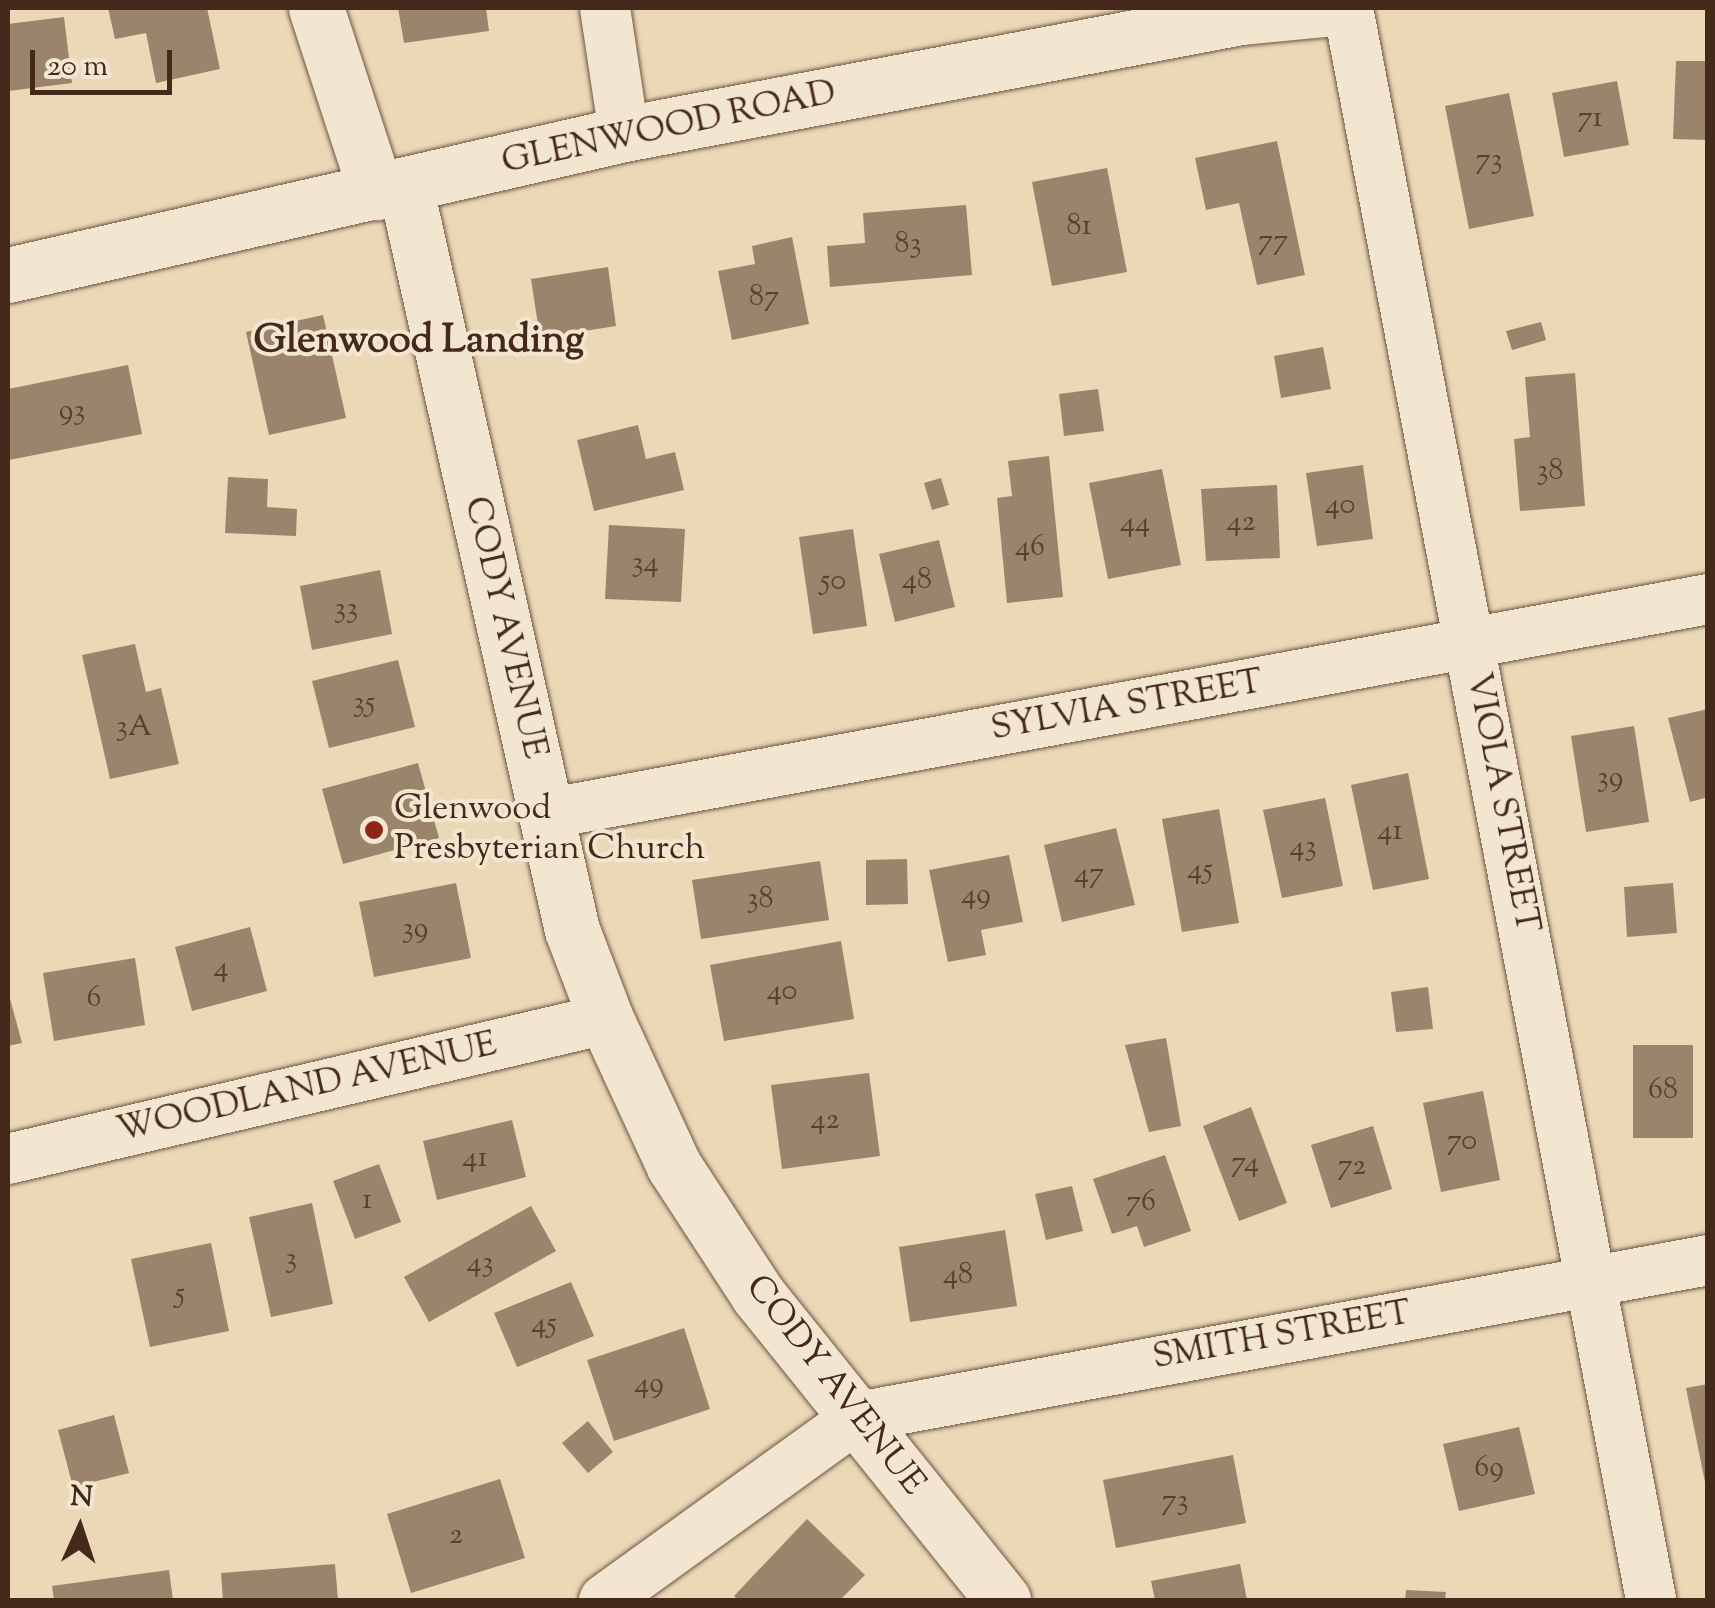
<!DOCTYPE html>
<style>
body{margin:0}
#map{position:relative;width:1715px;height:1608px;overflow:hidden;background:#ebd8b7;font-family:"Sorts Mill Goudy",serif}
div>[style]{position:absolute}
.building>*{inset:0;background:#9b846c}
.roads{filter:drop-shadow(0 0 2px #6e5542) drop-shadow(0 0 2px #6e5542)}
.street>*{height:50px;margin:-25px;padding:0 25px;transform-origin:25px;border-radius:25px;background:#f2e6d0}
.secondary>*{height:55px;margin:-27.5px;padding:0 27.5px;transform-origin:27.5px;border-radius:27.5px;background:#f2e6d0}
.dots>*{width:28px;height:28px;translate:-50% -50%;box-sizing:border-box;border:5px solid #f2e6d0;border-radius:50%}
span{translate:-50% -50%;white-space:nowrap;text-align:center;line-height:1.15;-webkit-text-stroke:8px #f2e6d0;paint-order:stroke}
.number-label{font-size:30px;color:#5a402f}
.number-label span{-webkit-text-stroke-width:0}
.street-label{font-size:35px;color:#45291b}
.poi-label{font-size:35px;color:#45291b}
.left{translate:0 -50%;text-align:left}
.quarter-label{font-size:40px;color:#45291b;font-weight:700}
.frame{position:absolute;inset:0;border:10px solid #45291b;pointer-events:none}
.north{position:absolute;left:30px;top:1478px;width:100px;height:100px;-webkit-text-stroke:8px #f2e6d0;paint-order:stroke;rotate:3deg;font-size:28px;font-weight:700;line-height:40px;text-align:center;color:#45291b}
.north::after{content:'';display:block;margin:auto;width:35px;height:45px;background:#45291b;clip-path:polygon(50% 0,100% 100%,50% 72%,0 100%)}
.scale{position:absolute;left:30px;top:50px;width:142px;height:45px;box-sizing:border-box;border:5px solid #45291b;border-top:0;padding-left:12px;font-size:30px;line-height:35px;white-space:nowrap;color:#45291b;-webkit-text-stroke:8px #f2e6d0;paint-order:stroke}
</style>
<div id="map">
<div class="building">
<div style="clip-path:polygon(108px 8px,207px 8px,220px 69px,156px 83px,146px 33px,115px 39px)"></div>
<div style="clip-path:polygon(398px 8px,486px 8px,489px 31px,404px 43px)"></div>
<div style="clip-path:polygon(64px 17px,72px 83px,8px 91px,8px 24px)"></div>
<div style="clip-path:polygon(1676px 61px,1708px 61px,1708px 140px,1673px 139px)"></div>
<div style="clip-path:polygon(1617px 81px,1629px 145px,1564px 157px,1552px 93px)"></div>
<div style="clip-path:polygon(1509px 93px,1534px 216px,1469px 229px,1445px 106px)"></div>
<div style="clip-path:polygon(1277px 141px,1305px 275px,1257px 285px,1239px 203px,1206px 210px,1195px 158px)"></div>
<div style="clip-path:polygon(1107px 168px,1127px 272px,1052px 286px,1032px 182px)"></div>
<div style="clip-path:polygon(966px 205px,972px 275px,830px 287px,827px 246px,865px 243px,863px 213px)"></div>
<div style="clip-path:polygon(792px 237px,809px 324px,732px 340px,718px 271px,755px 264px,752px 246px)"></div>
<div style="clip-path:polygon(608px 267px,616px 326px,540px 338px,531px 279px)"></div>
<div style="clip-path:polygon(323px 315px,346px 418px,269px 435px,246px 332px)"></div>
<div style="clip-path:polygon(1541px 322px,1546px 340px,1512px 350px,1506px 331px)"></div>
<div style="clip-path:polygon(1323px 347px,1331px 389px,1281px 398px,1274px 356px)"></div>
<div style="clip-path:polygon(128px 365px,142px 434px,9px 460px,8px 389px)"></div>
<div style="clip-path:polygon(1575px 373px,1585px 506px,1520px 511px,1514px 439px,1530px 437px,1525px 377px)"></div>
<div style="clip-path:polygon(1098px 389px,1104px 431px,1064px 436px,1059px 394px)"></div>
<div style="clip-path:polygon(638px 425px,646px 459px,675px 452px,684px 490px,594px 511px,577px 440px)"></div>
<div style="clip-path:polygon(1049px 456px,1063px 597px,1007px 603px,997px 498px,1012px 496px,1008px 461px)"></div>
<div style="clip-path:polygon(1363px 465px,1373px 539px,1317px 546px,1306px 473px)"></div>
<div style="clip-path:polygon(1162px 469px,1181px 565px,1108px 579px,1089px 483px)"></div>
<div style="clip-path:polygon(228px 477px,268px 479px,267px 507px,297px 509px,296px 536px,225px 533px)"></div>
<div style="clip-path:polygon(941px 478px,949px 505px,932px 510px,924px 483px)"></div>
<div style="clip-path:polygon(1277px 485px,1280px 558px,1206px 561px,1201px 489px)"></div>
<div style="clip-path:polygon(609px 525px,685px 529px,681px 602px,605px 599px)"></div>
<div style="clip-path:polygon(853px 529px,867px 626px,813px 634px,799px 537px)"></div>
<div style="clip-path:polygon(939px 540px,955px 607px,895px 622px,879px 554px)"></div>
<div style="clip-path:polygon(380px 570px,392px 634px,312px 650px,300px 586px)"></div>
<div style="clip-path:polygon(135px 644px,146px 692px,161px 688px,179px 764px,110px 779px,82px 655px)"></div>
<div style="clip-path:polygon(398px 660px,415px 727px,329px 748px,312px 681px)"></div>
<div style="clip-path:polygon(1708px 709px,1708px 797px,1690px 802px,1668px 718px)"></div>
<div style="clip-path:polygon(1634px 726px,1649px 822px,1586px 832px,1571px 736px)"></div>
<div style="clip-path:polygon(418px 763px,439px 838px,343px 864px,322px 789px)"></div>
<div style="clip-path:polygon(1408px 773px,1429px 879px,1373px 890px,1351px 785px)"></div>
<div style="clip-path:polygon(1325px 798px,1343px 886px,1282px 898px,1263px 810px)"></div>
<div style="clip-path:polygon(1219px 809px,1239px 923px,1182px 932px,1162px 819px)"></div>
<div style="clip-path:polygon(1116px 828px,1135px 905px,1062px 922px,1044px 845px)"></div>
<div style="clip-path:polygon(1009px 855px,1023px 922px,981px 930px,986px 955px,948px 962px,929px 870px)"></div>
<div style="clip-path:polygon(907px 859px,908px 904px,866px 905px,866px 860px)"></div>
<div style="clip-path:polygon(820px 861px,829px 920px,701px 939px,692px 880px)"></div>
<div style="clip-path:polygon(456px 883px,471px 958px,374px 977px,359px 902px)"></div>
<div style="clip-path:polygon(1673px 883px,1677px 933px,1627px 937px,1624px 887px)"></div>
<div style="clip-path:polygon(250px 927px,267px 991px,192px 1011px,175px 947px)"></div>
<div style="clip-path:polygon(841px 941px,854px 1019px,724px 1041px,710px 965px)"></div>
<div style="clip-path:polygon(135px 958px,145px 1025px,54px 1041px,43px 973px)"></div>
<div style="clip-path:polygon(1428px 987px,1433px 1029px,1396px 1032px,1391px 992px)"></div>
<div style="clip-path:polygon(8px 991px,22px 1043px,8px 1046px)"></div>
<div style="clip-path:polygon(1166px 1038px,1181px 1126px,1149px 1132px,1125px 1045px)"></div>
<div style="clip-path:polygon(1633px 1045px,1693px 1045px,1693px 1138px,1633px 1138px)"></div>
<div style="clip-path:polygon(869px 1073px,880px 1156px,782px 1169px,771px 1085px)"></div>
<div style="clip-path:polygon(1483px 1091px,1500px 1180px,1441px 1192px,1423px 1103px)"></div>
<div style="clip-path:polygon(1251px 1107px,1287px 1203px,1239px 1221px,1203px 1126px)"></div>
<div style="clip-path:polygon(512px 1120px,526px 1177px,437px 1200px,423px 1141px)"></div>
<div style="clip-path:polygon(1373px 1126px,1392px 1189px,1331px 1208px,1311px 1145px)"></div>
<div style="clip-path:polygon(1165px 1155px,1191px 1231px,1144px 1247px,1137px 1226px,1112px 1234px,1093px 1179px)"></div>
<div style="clip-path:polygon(379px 1164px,401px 1222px,355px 1239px,333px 1181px)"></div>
<div style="clip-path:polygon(1072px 1186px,1083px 1231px,1046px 1240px,1035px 1194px)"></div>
<div style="clip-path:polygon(312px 1203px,333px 1304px,271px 1317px,249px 1217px)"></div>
<div style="clip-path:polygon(531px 1206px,556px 1251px,429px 1322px,404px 1277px)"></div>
<div style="clip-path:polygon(1005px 1230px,1017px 1306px,910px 1322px,899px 1247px)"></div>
<div style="clip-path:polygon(211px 1243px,229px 1331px,150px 1347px,131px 1259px)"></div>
<div style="clip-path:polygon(571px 1282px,594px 1336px,517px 1367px,494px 1313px)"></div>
<div style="clip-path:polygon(684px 1328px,710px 1409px,614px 1441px,587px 1360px)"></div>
<div style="clip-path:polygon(1708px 1384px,1708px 1487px,1706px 1487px,1686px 1388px)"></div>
<div style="clip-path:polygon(114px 1415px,129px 1473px,73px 1487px,58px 1430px)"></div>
<div style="clip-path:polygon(588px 1421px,613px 1452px,588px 1473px,562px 1443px)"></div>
<div style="clip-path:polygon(1519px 1427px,1535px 1494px,1459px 1511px,1443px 1444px)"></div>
<div style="clip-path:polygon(1233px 1455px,1246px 1523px,1116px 1548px,1103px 1480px)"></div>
<div style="clip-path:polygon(500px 1479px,525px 1558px,411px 1593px,387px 1514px)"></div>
<div style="clip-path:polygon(807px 1519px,865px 1575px,840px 1600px,738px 1600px,734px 1596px)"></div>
<div style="clip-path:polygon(335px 1564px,338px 1600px,223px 1600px,221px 1573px)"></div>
<div style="clip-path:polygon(1240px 1564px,1247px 1600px,1155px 1600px,1151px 1581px)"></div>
<div style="clip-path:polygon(169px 1570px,173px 1600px,54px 1600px,52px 1586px)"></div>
<div style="clip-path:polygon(1406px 1590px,1446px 1592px,1445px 1600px,1405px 1600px)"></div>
</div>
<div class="roads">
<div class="street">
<div style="left:605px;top:8px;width:127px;rotate:81.4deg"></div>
<div style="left:1348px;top:8px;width:1620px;rotate:79.22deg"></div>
<div style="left:546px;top:814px;width:1182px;rotate:-10.48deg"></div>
<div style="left:8px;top:1159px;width:614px;rotate:-13.18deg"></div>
<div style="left:604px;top:1600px;width:313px;rotate:-35.8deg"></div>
<div style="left:858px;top:1417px;width:864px;rotate:-10.46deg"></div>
</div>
<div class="secondary">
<div style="left:316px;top:8px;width:194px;rotate:71.9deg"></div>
<div style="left:405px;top:185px;width:763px;rotate:77.37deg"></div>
<div style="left:572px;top:930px;width:95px;rotate:69.1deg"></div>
<div style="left:606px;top:1019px;width:162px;rotate:65.2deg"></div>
<div style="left:674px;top:1166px;width:154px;rotate:56.9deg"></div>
<div style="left:758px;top:1295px;width:391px;rotate:51.2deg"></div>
<div style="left:8px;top:275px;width:632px;rotate:-12.89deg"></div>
<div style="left:624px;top:134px;width:628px;rotate:-10.74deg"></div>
<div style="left:1241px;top:17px;width:94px;rotate:-5.5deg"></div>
</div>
</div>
<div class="dots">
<div style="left:374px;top:830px;background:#8f2418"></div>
</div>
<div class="number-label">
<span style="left:1590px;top:119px">71</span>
<span style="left:1489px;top:161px">73</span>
<span style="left:1079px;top:227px">81</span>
<span style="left:1273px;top:242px">77</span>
<span style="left:908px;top:245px">83</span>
<span style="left:764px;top:298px">87</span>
<span style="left:72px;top:412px">93</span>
<span style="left:1550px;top:472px">38</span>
<span style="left:1340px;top:506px">40</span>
<span style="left:1241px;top:523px">42</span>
<span style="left:1135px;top:524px">44</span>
<span style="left:1030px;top:548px">46</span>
<span style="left:645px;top:564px">34</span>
<span style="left:917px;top:581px">48</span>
<span style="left:833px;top:582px">50</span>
<span style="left:346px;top:610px">33</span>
<span style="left:364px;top:704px">35</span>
<span style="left:134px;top:728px">3A</span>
<span style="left:1610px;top:779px">39</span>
<span style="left:1390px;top:832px">41</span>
<span style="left:1303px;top:848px">43</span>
<span style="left:1200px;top:871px">45</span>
<span style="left:1089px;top:875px">47</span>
<span style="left:976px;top:896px">49</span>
<span style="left:760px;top:900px">38</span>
<span style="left:415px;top:930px">39</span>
<span style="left:221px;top:969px">4</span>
<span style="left:782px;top:992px">40</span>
<span style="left:94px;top:999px">6</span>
<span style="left:1663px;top:1091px">68</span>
<span style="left:825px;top:1121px">42</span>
<span style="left:1462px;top:1142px">70</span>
<span style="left:475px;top:1159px">41</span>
<span style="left:1245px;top:1164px">74</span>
<span style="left:1352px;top:1167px">72</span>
<span style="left:367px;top:1201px">1</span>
<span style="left:1141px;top:1203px">76</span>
<span style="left:291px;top:1260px">3</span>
<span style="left:480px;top:1264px">43</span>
<span style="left:958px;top:1276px">48</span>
<span style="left:180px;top:1295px">5</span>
<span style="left:544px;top:1325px">45</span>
<span style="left:649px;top:1385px">49</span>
<span style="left:1489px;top:1469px">69</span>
<span style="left:1175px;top:1502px">73</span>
<span style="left:456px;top:1536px">2</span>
</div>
<div class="street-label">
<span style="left:669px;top:129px;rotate:-12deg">GLENWOOD ROAD</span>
<span style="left:504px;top:628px;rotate:77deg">CODY AVENUE</span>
<span style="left:1127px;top:707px;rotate:-10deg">SYLVIA STREET</span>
<span style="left:1501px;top:803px;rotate:79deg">VIOLA STREET</span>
<span style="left:307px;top:1089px;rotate:-13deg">WOODLAND AVENUE</span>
<span style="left:1282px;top:1337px;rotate:-10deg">SMITH STREET</span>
<span style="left:834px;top:1386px;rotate:52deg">CODY AVENUE</span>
</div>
<div class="poi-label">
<span class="left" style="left:394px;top:830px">Glenwood<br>Presbyterian Church</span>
</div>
<div class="quarter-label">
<span style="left:419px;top:342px">Glenwood Landing</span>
</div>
<div class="frame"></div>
<div class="north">N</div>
<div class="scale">20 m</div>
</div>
